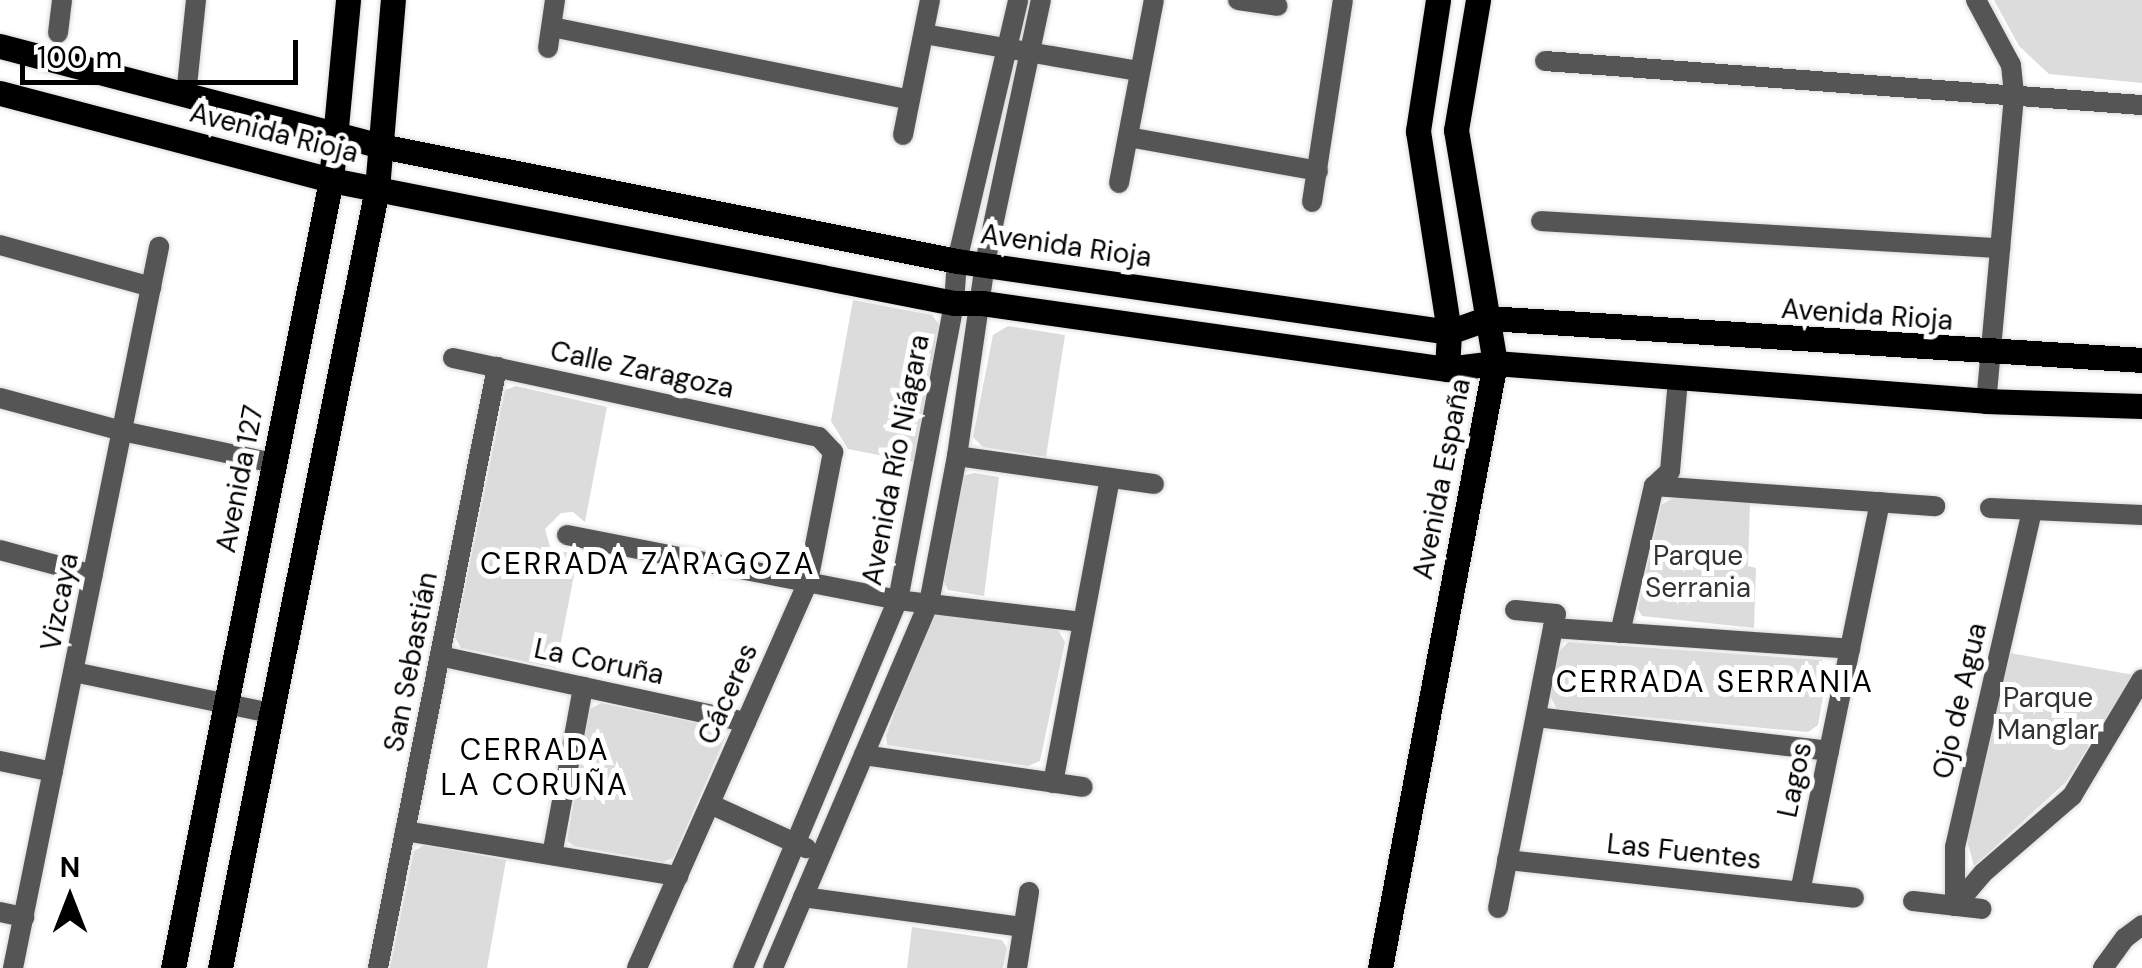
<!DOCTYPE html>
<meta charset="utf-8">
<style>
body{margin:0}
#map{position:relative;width:2142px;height:968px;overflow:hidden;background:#fff;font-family:"DM Sans",sans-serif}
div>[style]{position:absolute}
.green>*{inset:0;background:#dcdcdc}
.roads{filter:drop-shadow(0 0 2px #dbdbdb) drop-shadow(0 0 2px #dbdbdb)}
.minor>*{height:20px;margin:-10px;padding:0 10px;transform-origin:10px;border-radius:10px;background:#555}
.major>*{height:25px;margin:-12.5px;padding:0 12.5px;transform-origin:12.5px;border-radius:12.5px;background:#000}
span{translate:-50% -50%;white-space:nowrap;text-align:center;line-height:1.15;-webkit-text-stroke:10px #fff;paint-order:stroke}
.street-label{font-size:28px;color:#000}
.park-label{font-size:28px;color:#333}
.neighbourhood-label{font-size:30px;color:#000;letter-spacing:2.5px}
.north{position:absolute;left:20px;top:848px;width:100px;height:100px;-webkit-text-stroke:8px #fff;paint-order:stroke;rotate:0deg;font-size:28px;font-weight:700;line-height:40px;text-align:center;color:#000}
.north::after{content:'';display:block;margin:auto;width:35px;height:45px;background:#000;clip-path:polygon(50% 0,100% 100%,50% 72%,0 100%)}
.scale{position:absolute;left:20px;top:40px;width:278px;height:45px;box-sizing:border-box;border:5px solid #000;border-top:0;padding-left:12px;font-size:30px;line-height:35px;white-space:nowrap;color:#000;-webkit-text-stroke:8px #fff;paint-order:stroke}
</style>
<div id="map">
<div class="green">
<div style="clip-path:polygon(1994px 0,2142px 0,2142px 83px,2049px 74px,2019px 46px)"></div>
<div style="clip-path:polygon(853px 300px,932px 315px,940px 326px,914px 462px,848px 449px,831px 421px)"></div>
<div style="clip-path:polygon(1008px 326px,1065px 335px,1046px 457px,983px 447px,973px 437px,993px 335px)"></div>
<div style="clip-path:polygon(516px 386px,607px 407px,585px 522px,573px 512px,561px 513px,545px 529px,551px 550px,578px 554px,556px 668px,461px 648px,455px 637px,505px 390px)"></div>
<div style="clip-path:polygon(974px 473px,999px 477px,984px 596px,948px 590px,944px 582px,963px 476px)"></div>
<div style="clip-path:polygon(1675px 497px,1750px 503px,1748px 566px,1756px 568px,1754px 628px,1642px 616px,1638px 609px,1661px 505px)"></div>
<div style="clip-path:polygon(942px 612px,1058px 630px,1065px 642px,1040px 761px,1028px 766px,887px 745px,886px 736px,929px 618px)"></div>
<div style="clip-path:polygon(1568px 642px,1822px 660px,1827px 674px,1818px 725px,1808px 732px,1557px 709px,1550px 696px,1559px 652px)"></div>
<div style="clip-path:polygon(2010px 653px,2134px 675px,2066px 782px,1974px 866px,1965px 833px)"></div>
<div style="clip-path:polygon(601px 703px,722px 728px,725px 738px,673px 858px,663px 862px,574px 846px,567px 841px,590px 709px)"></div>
<div style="clip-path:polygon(424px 845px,506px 860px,487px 968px,390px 968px,414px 851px)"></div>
<div style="clip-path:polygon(912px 927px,1002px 940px,1007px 948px,1003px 968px,907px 968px)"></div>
</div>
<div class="roads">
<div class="minor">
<div style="left:1238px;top:0;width:40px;rotate:8.5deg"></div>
<div style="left:1976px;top:0;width:74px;rotate:61.7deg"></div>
<div style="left:2011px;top:65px;width:31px;rotate:84deg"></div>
<div style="left:2014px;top:96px;width:306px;rotate:95.2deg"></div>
<div style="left:552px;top:27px;width:365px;rotate:11.5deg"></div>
<div style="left:58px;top:33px;width:33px;rotate:-83deg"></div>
<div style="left:924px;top:34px;width:218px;rotate:9.8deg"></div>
<div style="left:548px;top:48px;width:49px;rotate:-81.7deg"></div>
<div style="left:1545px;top:61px;width:599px;rotate:4.22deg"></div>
<div style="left:186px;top:95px;width:96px;rotate:-84deg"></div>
<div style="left:903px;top:135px;width:138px;rotate:-78.7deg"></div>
<div style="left:1128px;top:137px;width:193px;rotate:10.1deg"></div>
<div style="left:1119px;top:183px;width:186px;rotate:-79.2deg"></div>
<div style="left:1312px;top:202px;width:204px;rotate:-81.3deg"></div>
<div style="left:1541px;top:221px;width:460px;rotate:3.4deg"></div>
<div style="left:0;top:245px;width:157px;rotate:15.5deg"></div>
<div style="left:453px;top:358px;width:374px;rotate:12.2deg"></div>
<div style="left:819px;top:437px;width:21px;rotate:47deg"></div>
<div style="left:833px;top:452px;width:132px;rotate:100.9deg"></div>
<div style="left:808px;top:582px;width:422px;rotate:113.9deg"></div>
<div style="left:0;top:398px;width:126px;rotate:15.1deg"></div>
<div style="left:122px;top:431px;width:155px;rotate:11.9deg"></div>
<div style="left:957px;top:456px;width:199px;rotate:8.1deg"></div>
<div style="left:1654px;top:486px;width:282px;rotate:4.1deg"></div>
<div style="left:1990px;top:508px;width:152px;rotate:2.6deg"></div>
<div style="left:567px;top:535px;width:337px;rotate:11.1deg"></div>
<div style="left:898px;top:600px;width:186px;rotate:6.8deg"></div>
<div style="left:0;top:550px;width:96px;rotate:15deg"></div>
<div style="left:1515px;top:610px;width:41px;rotate:5.6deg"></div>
<div style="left:1556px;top:614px;width:14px;rotate:102deg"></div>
<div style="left:1553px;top:628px;width:298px;rotate:4deg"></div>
<div style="left:1620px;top:633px;width:151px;rotate:-77deg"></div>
<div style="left:1654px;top:486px;width:22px;rotate:-43deg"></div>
<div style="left:1670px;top:471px;width:92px;rotate:-85deg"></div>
<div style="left:440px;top:656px;width:313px;rotate:12.2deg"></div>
<div style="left:74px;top:672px;width:201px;rotate:11.8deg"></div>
<div style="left:1536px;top:717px;width:295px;rotate:6.6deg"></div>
<div style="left:864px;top:755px;width:221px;rotate:8.3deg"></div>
<div style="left:0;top:761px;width:54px;rotate:11.7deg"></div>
<div style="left:1053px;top:783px;width:310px;rotate:-79.4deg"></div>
<div style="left:710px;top:804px;width:106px;rotate:24.6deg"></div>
<div style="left:405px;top:831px;width:277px;rotate:9.4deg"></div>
<div style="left:552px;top:855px;width:171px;rotate:-79.5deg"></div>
<div style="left:1507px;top:860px;width:349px;rotate:6.2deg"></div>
<div style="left:1800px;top:892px;width:398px;rotate:-78.4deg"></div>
<div style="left:803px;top:897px;width:222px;rotate:7.8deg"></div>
<div style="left:1913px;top:901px;width:69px;rotate:6.6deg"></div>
<div style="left:1955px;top:906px;width:59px;rotate:-90deg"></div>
<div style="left:1955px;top:847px;width:346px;rotate:-77.1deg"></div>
<div style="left:1955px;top:906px;width:43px;rotate:-49.7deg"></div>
<div style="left:1983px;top:873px;width:118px;rotate:-40.9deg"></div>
<div style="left:2072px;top:796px;width:136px;rotate:-59.1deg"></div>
<div style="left:1498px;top:908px;width:285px;rotate:-78.9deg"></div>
<div style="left:0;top:912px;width:25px;rotate:12deg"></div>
<div style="left:13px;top:968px;width:736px;rotate:-78.55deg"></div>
<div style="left:378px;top:968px;width:613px;rotate:-78.8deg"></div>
<div style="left:743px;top:968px;width:399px;rotate:-67.2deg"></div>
<div style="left:898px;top:600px;width:302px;rotate:-79.3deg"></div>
<div style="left:954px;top:303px;width:42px;rotate:-85.9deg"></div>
<div style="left:957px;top:261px;width:268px;rotate:-76.8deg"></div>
<div style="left:773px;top:968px;width:397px;rotate:-66.9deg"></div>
<div style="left:929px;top:603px;width:150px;rotate:-79.2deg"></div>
<div style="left:957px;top:456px;width:195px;rotate:-81.7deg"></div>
<div style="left:985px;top:263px;width:269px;rotate:-78deg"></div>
<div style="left:1017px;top:968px;width:77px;rotate:-81deg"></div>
<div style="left:2103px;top:968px;width:37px;rotate:-54deg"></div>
<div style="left:2125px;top:938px;width:21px;rotate:-37deg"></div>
</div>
<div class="major">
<div style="left:1438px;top:0;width:133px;rotate:98.7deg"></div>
<div style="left:1418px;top:131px;width:203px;rotate:81.2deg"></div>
<div style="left:1449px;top:332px;width:37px;rotate:93deg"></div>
<div style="left:0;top:46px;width:394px;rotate:14.7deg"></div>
<div style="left:381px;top:146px;width:587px;rotate:11.29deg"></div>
<div style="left:957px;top:261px;width:497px;rotate:8.2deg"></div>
<div style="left:1449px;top:332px;width:41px;rotate:-19.7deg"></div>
<div style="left:1488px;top:318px;width:655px;rotate:3.67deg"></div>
<div style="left:0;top:93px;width:342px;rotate:14.7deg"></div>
<div style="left:331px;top:180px;width:635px;rotate:11.17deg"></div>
<div style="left:954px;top:303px;width:28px"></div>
<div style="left:982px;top:303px;width:470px;rotate:8.1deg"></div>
<div style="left:1447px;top:369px;width:48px;rotate:-7.1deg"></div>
<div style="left:1495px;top:363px;width:492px;rotate:4.4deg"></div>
<div style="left:1986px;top:401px;width:156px;rotate:1.8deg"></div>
<div style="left:173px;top:968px;width:804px;rotate:-78.66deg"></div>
<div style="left:331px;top:180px;width:181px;rotate:-84.6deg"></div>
<div style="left:220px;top:968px;width:795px;rotate:-78.61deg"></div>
<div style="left:377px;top:189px;width:190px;rotate:-85.2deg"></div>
<div style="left:1380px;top:968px;width:616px;rotate:-79.24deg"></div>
<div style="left:1495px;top:363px;width:236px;rotate:-99.5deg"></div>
<div style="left:1456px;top:130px;width:132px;rotate:-80.4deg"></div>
</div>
</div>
<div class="street-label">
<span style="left:274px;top:133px;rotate:14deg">Avenida Rioja</span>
<span style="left:1066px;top:246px;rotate:8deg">Avenida Rioja</span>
<span style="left:1867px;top:315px;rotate:4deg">Avenida Rioja</span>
<span style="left:642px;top:370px;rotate:12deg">Calle Zaragoza</span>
<span style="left:896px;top:460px;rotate:-79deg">Avenida Río Niágara</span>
<span style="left:240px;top:479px;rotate:-79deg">Avenida 127</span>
<span style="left:1442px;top:479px;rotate:-79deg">Avenida España</span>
<span style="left:60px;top:602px;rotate:-79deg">Vizcaya</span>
<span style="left:411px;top:662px;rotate:-79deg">San Sebastián</span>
<span style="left:599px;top:662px;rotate:12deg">La Coruña</span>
<span style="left:728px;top:694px;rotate:-66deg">Cáceres</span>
<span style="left:1960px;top:701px;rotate:-77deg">Ojo de Agua</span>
<span style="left:1795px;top:780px;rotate:-78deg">Lagos</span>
<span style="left:1684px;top:852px;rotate:6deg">Las Fuentes</span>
</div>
<div class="park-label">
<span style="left:1698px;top:572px">Parque<br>Serrania</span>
<span style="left:2048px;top:714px">Parque<br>Manglar</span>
</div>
<div class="neighbourhood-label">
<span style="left:648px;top:564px">CERRADA ZARAGOZA</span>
<span style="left:1715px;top:682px">CERRADA SERRANIA</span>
<span style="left:535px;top:767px">CERRADA<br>LA CORUÑA</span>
</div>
<div class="north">N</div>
<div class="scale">100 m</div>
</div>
